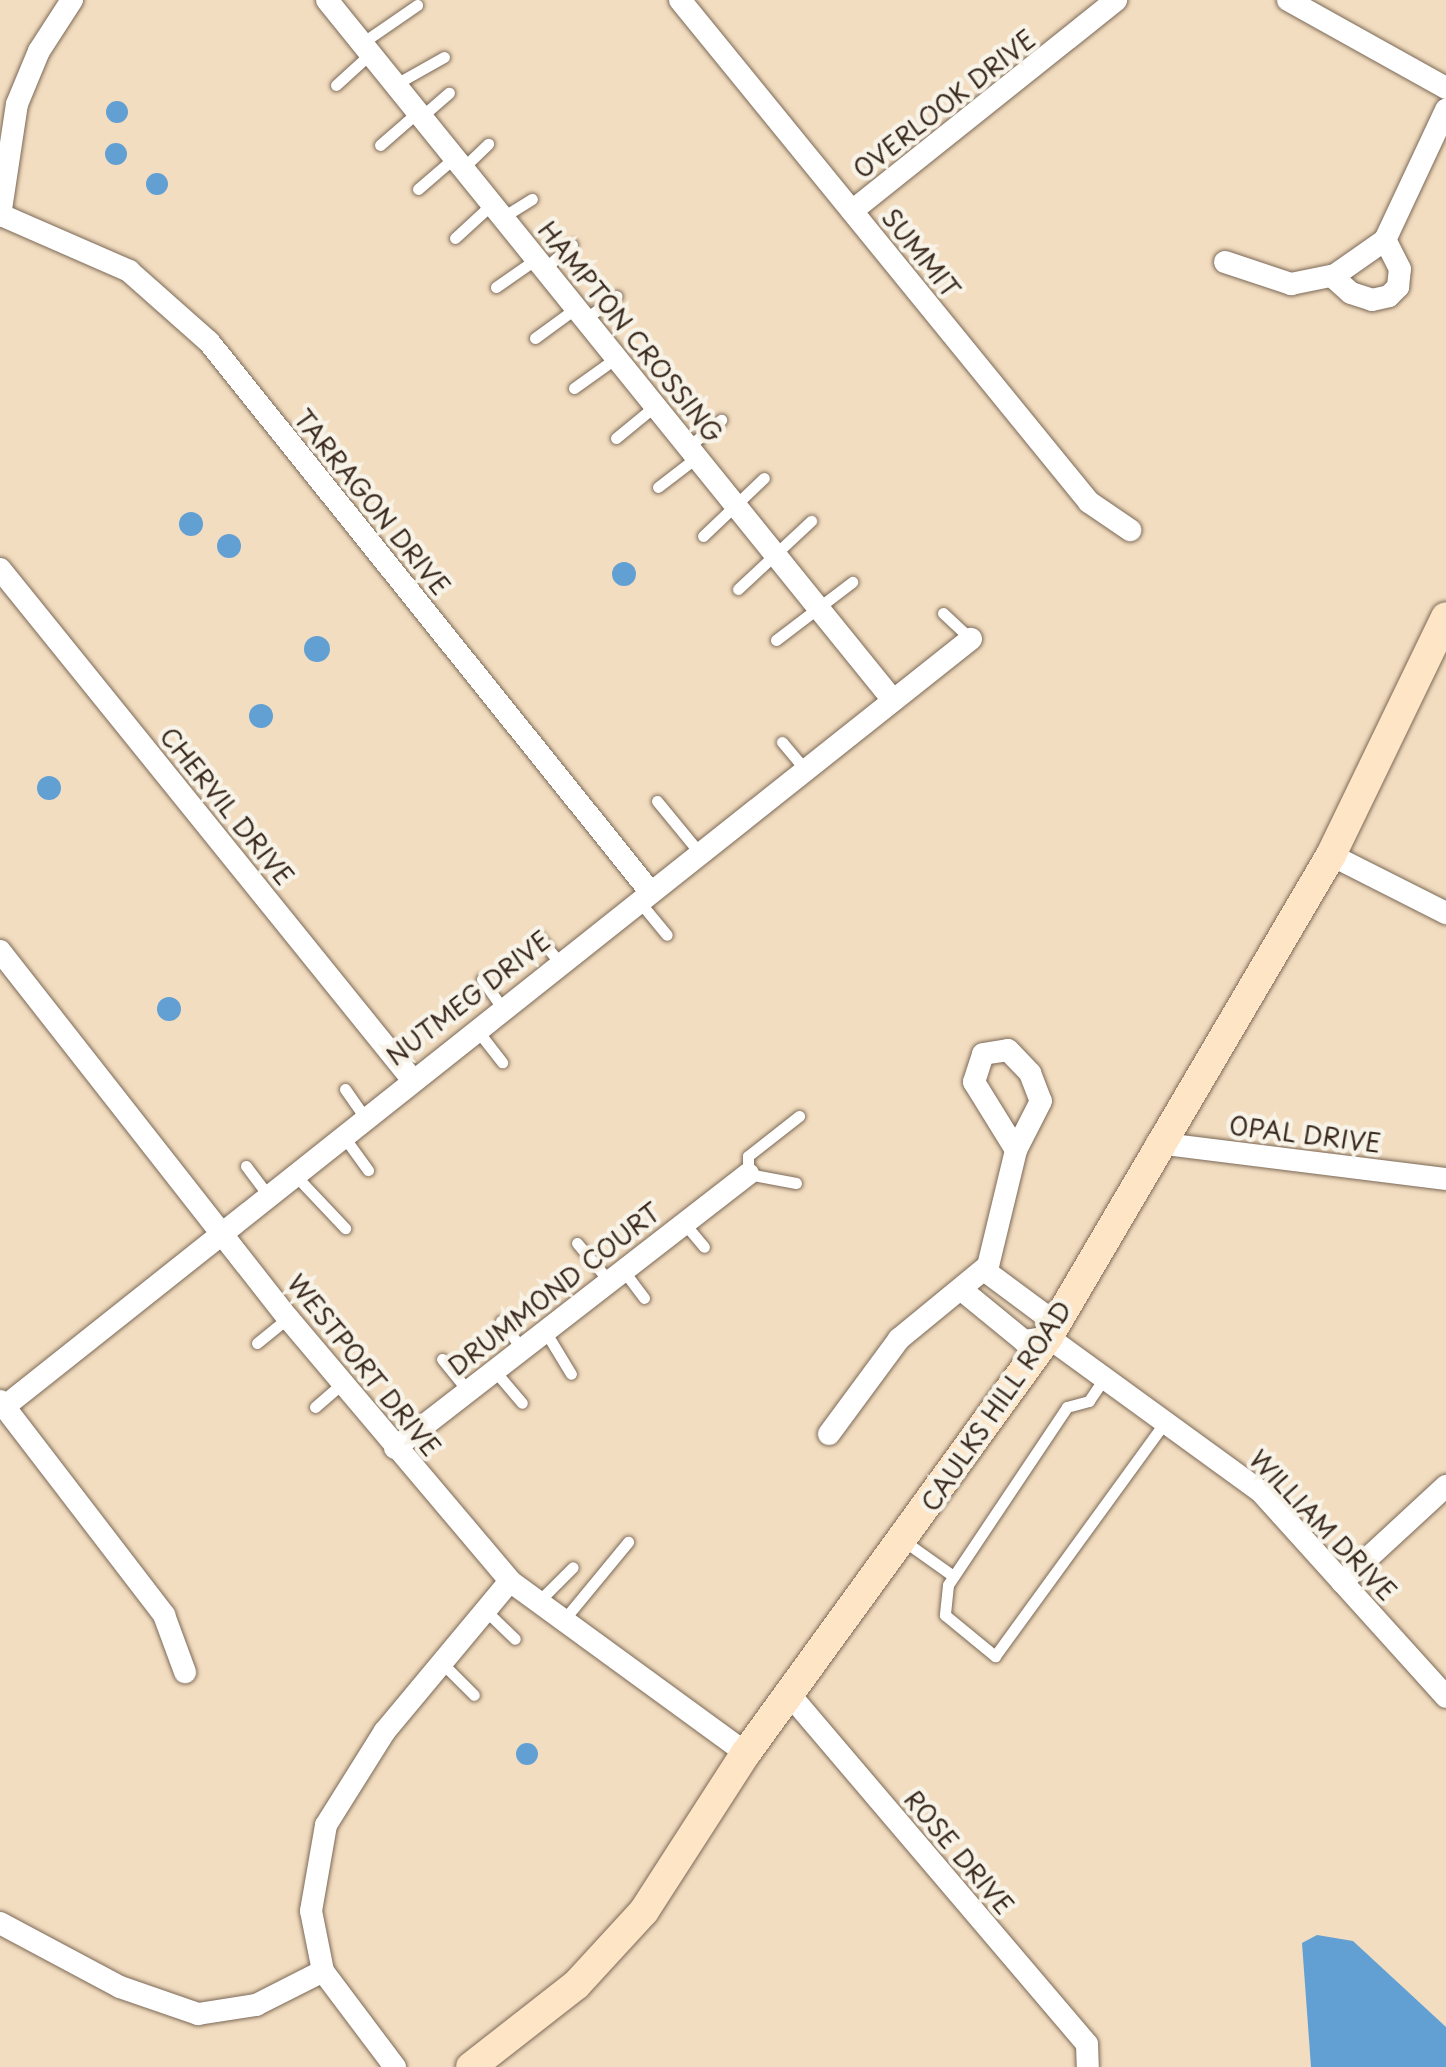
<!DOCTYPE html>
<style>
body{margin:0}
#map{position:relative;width:1446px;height:2067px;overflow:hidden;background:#f3ddc0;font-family:"Playpen Sans",sans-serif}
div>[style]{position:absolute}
.water>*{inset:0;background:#62a0d4}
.round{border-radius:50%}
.roads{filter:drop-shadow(0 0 2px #7b6957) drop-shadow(0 0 2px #7b6957)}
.service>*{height:11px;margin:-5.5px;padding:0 5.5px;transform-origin:5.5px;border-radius:5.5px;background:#fff}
.minor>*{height:22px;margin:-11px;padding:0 11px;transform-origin:11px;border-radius:11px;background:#fff}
.secondary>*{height:30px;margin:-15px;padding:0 15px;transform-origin:15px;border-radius:15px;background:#fee5c5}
span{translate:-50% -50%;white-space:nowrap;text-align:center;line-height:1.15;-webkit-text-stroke:9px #f7f3e8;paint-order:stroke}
.street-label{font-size:25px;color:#3b2a1e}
</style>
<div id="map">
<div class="water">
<div class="round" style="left:106px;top:101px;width:22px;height:22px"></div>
<div class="round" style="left:105px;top:143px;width:22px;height:22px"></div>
<div class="round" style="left:146px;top:173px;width:22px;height:22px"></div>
<div class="round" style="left:179px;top:512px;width:24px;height:24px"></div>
<div class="round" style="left:217px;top:534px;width:24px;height:24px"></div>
<div class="round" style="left:612px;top:562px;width:24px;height:24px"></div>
<div class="round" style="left:304px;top:636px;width:26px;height:26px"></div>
<div class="round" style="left:249px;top:704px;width:24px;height:24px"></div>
<div class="round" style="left:37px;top:776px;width:24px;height:24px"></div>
<div class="round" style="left:157px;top:997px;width:24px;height:24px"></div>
<div class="round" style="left:516px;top:1743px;width:22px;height:22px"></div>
<div style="clip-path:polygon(1317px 1935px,1353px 1941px,1446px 2027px,1446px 2067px,1311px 2067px,1302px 1943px)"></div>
</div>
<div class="roads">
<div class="service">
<div style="left:362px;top:43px;width:67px;rotate:-34.6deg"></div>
<div style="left:396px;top:84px;width:55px;rotate:-29.4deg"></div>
<div style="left:336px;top:85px;width:46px;rotate:-42.4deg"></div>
<div style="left:421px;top:117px;width:37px;rotate:-41deg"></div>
<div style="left:380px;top:145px;width:50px;rotate:-41deg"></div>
<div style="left:463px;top:168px;width:35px;rotate:-44deg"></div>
<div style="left:418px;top:189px;width:48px;rotate:-40.7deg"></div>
<div style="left:503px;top:217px;width:34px;rotate:-32deg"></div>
<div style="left:455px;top:238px;width:50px;rotate:-42.6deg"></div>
<div style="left:544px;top:269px;width:37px;rotate:-41deg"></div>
<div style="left:496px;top:287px;width:49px;rotate:-35deg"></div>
<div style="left:585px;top:319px;width:39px;rotate:-36deg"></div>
<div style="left:535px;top:338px;width:51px;rotate:-36.2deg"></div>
<div style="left:574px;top:388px;width:52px;rotate:-35.5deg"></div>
<div style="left:616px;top:438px;width:50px;rotate:-39.4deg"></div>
<div style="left:688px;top:447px;width:43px;rotate:-39.3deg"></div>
<div style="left:658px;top:487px;width:49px;rotate:-37.6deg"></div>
<div style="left:703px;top:536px;width:84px;rotate:-43.6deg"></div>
<div style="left:738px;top:589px;width:100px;rotate:-43deg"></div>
<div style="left:943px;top:613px;width:38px;rotate:43deg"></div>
<div style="left:776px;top:640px;width:96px;rotate:-37.3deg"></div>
<div style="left:782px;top:742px;width:34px;rotate:50deg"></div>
<div style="left:657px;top:801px;width:65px;rotate:50.6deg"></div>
<div style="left:638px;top:900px;width:45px;rotate:50.4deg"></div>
<div style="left:538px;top:936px;width:32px;rotate:51deg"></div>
<div style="left:482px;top:979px;width:33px;rotate:55deg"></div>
<div style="left:477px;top:1030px;width:41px;rotate:52deg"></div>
<div style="left:345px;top:1089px;width:33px;rotate:55deg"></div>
<div style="left:344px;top:1137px;width:41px;rotate:54deg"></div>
<div style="left:246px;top:1166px;width:35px;rotate:53deg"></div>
<div style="left:293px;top:1173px;width:76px;rotate:46.6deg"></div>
<div style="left:796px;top:1183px;width:49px;rotate:-169.4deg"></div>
<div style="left:748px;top:1174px;width:18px;rotate:-90deg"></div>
<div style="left:748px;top:1156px;width:65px;rotate:-38.1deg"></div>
<div style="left:684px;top:1223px;width:31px;rotate:50deg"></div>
<div style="left:577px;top:1243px;width:50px;rotate:49.9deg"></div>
<div style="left:623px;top:1270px;width:35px;rotate:53deg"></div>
<div style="left:501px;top:1321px;width:35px;rotate:53deg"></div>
<div style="left:545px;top:1331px;width:50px;rotate:58.8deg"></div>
<div style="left:257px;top:1343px;width:40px;rotate:-39deg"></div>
<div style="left:442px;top:1359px;width:41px;rotate:50.9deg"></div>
<div style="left:494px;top:1370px;width:43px;rotate:49.7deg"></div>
<div style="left:1105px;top:1377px;width:29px;rotate:124deg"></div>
<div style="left:1089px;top:1401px;width:23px;rotate:165deg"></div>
<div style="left:1067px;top:1407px;width:214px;rotate:123.8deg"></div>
<div style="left:948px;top:1585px;width:30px;rotate:96deg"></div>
<div style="left:945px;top:1615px;width:65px;rotate:39.4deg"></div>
<div style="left:995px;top:1656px;width:289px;rotate:-54deg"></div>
<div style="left:315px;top:1407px;width:37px;rotate:-41deg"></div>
<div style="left:904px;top:1541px;width:60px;rotate:35.5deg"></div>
<div style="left:538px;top:1602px;width:49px;rotate:-45deg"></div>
<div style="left:486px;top:1611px;width:40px;rotate:44deg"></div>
<div style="left:562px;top:1622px;width:104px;rotate:-50.5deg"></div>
<div style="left:442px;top:1663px;width:45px;rotate:45deg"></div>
</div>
<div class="minor">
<div style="left:327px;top:0;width:899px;rotate:51.05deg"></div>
<div style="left:680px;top:0;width:648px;rotate:50.83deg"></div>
<div style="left:1089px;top:502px;width:50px;rotate:34.3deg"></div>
<div style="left:1288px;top:0;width:181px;rotate:29.1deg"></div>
<div style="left:852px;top:211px;width:338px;rotate:-38.6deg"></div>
<div style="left:1px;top:215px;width:140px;rotate:23.6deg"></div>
<div style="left:129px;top:271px;width:107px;rotate:41.6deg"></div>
<div style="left:209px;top:342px;width:701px;rotate:51.25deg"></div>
<div style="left:0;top:216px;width:113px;rotate:-81.4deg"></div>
<div style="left:17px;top:104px;width:57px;rotate:-67.5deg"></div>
<div style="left:39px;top:51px;width:61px;rotate:-57.1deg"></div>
<div style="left:1225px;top:262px;width:70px;rotate:18.4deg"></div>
<div style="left:1291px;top:284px;width:45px;rotate:-11.6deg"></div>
<div style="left:1335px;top:275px;width:61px;rotate:-35deg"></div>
<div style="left:1385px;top:240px;width:144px;rotate:-64.9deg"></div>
<div style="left:1332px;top:276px;width:25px;rotate:42deg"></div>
<div style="left:1351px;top:293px;width:22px;rotate:18deg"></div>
<div style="left:1372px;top:300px;width:17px;rotate:-13deg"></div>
<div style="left:1389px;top:296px;width:13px;rotate:-45deg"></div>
<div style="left:1398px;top:287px;width:18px;rotate:-84deg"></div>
<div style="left:1400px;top:269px;width:33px;rotate:-117deg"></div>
<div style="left:0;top:569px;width:654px;rotate:51.08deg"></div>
<div style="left:1331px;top:855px;width:129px;rotate:26.8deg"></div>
<div style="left:0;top:951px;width:467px;rotate:51.9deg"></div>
<div style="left:288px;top:1318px;width:344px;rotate:49.8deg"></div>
<div style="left:510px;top:1581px;width:292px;rotate:36.1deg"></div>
<div style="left:1157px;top:1143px;width:291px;rotate:7.1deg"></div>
<div style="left:984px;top:1270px;width:77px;rotate:36.6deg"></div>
<div style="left:1046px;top:1316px;width:21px;rotate:85deg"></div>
<div style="left:963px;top:1291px;width:79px;rotate:39.3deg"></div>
<div style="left:1024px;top:1341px;width:24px;rotate:-9deg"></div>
<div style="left:1048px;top:1337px;width:263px;rotate:36deg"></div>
<div style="left:1261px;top:1492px;width:276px;rotate:47.9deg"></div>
<div style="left:0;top:1401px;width:270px;rotate:52.5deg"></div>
<div style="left:164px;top:1615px;width:61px;rotate:69.8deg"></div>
<div style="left:4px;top:1407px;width:1235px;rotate:-38.46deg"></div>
<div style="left:829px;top:1434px;width:118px;rotate:-53.6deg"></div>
<div style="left:899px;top:1339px;width:115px;rotate:-39.4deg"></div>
<div style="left:988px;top:1266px;width:119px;rotate:-76.4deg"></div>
<div style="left:1016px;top:1150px;width:80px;rotate:-121.7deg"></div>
<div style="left:974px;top:1082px;width:29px;rotate:-72deg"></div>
<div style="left:983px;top:1054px;width:25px;rotate:-9deg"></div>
<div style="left:1008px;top:1050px;width:32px;rotate:46deg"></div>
<div style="left:1030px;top:1073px;width:30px;rotate:69deg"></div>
<div style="left:1041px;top:1101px;width:55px;rotate:117deg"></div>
<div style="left:395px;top:1448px;width:447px;rotate:-37.8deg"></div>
<div style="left:1342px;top:1582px;width:142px;rotate:-42.7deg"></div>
<div style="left:790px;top:1695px;width:458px;rotate:49.6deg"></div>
<div style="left:1087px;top:2044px;width:23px;rotate:88deg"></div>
<div style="left:0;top:1923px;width:136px;rotate:28.1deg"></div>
<div style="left:120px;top:1987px;width:83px;rotate:19.1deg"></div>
<div style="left:198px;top:2014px;width:59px;rotate:-8.8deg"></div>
<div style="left:256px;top:2005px;width:75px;rotate:-26.9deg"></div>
<div style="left:395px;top:2067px;width:120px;rotate:-126.9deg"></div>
<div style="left:323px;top:1971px;width:61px;rotate:-101.3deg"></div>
<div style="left:311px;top:1911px;width:87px;rotate:-80.1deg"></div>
<div style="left:326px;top:1825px;width:111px;rotate:-57.9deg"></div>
<div style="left:385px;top:1731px;width:195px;rotate:-50.2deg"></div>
</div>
<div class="secondary">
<div style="left:471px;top:2067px;width:133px;rotate:-38deg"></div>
<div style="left:576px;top:1985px;width:100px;rotate:-47.4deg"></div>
<div style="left:644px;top:1911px;width:188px;rotate:-57.2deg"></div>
<div style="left:746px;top:1753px;width:514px;rotate:-54.02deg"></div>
<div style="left:1048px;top:1337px;width:559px;rotate:-59.58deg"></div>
<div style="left:1331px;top:855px;width:264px;rotate:-64.2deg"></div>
</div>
</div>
<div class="street-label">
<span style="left:944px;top:104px;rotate:-38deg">OVERLOOK DRIVE</span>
<span style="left:921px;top:253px;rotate:51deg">SUMMIT</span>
<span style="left:631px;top:332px;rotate:51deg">HAMPTON CROSSING</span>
<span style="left:372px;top:502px;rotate:51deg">TARRAGON DRIVE</span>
<span style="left:227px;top:806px;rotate:51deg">CHERVIL DRIVE</span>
<span style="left:468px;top:998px;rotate:-38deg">NUTMEG DRIVE</span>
<span style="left:1305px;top:1134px;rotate:7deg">OPAL DRIVE</span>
<span style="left:554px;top:1289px;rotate:-38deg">DRUMMOND COURT</span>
<span style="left:364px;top:1365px;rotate:51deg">WESTPORT DRIVE</span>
<span style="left:996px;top:1406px;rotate:-56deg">CAULKS HILL ROAD</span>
<span style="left:1323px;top:1525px;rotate:46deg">WILLIAM DRIVE</span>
<span style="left:959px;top:1852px;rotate:50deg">ROSE DRIVE</span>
</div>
</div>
